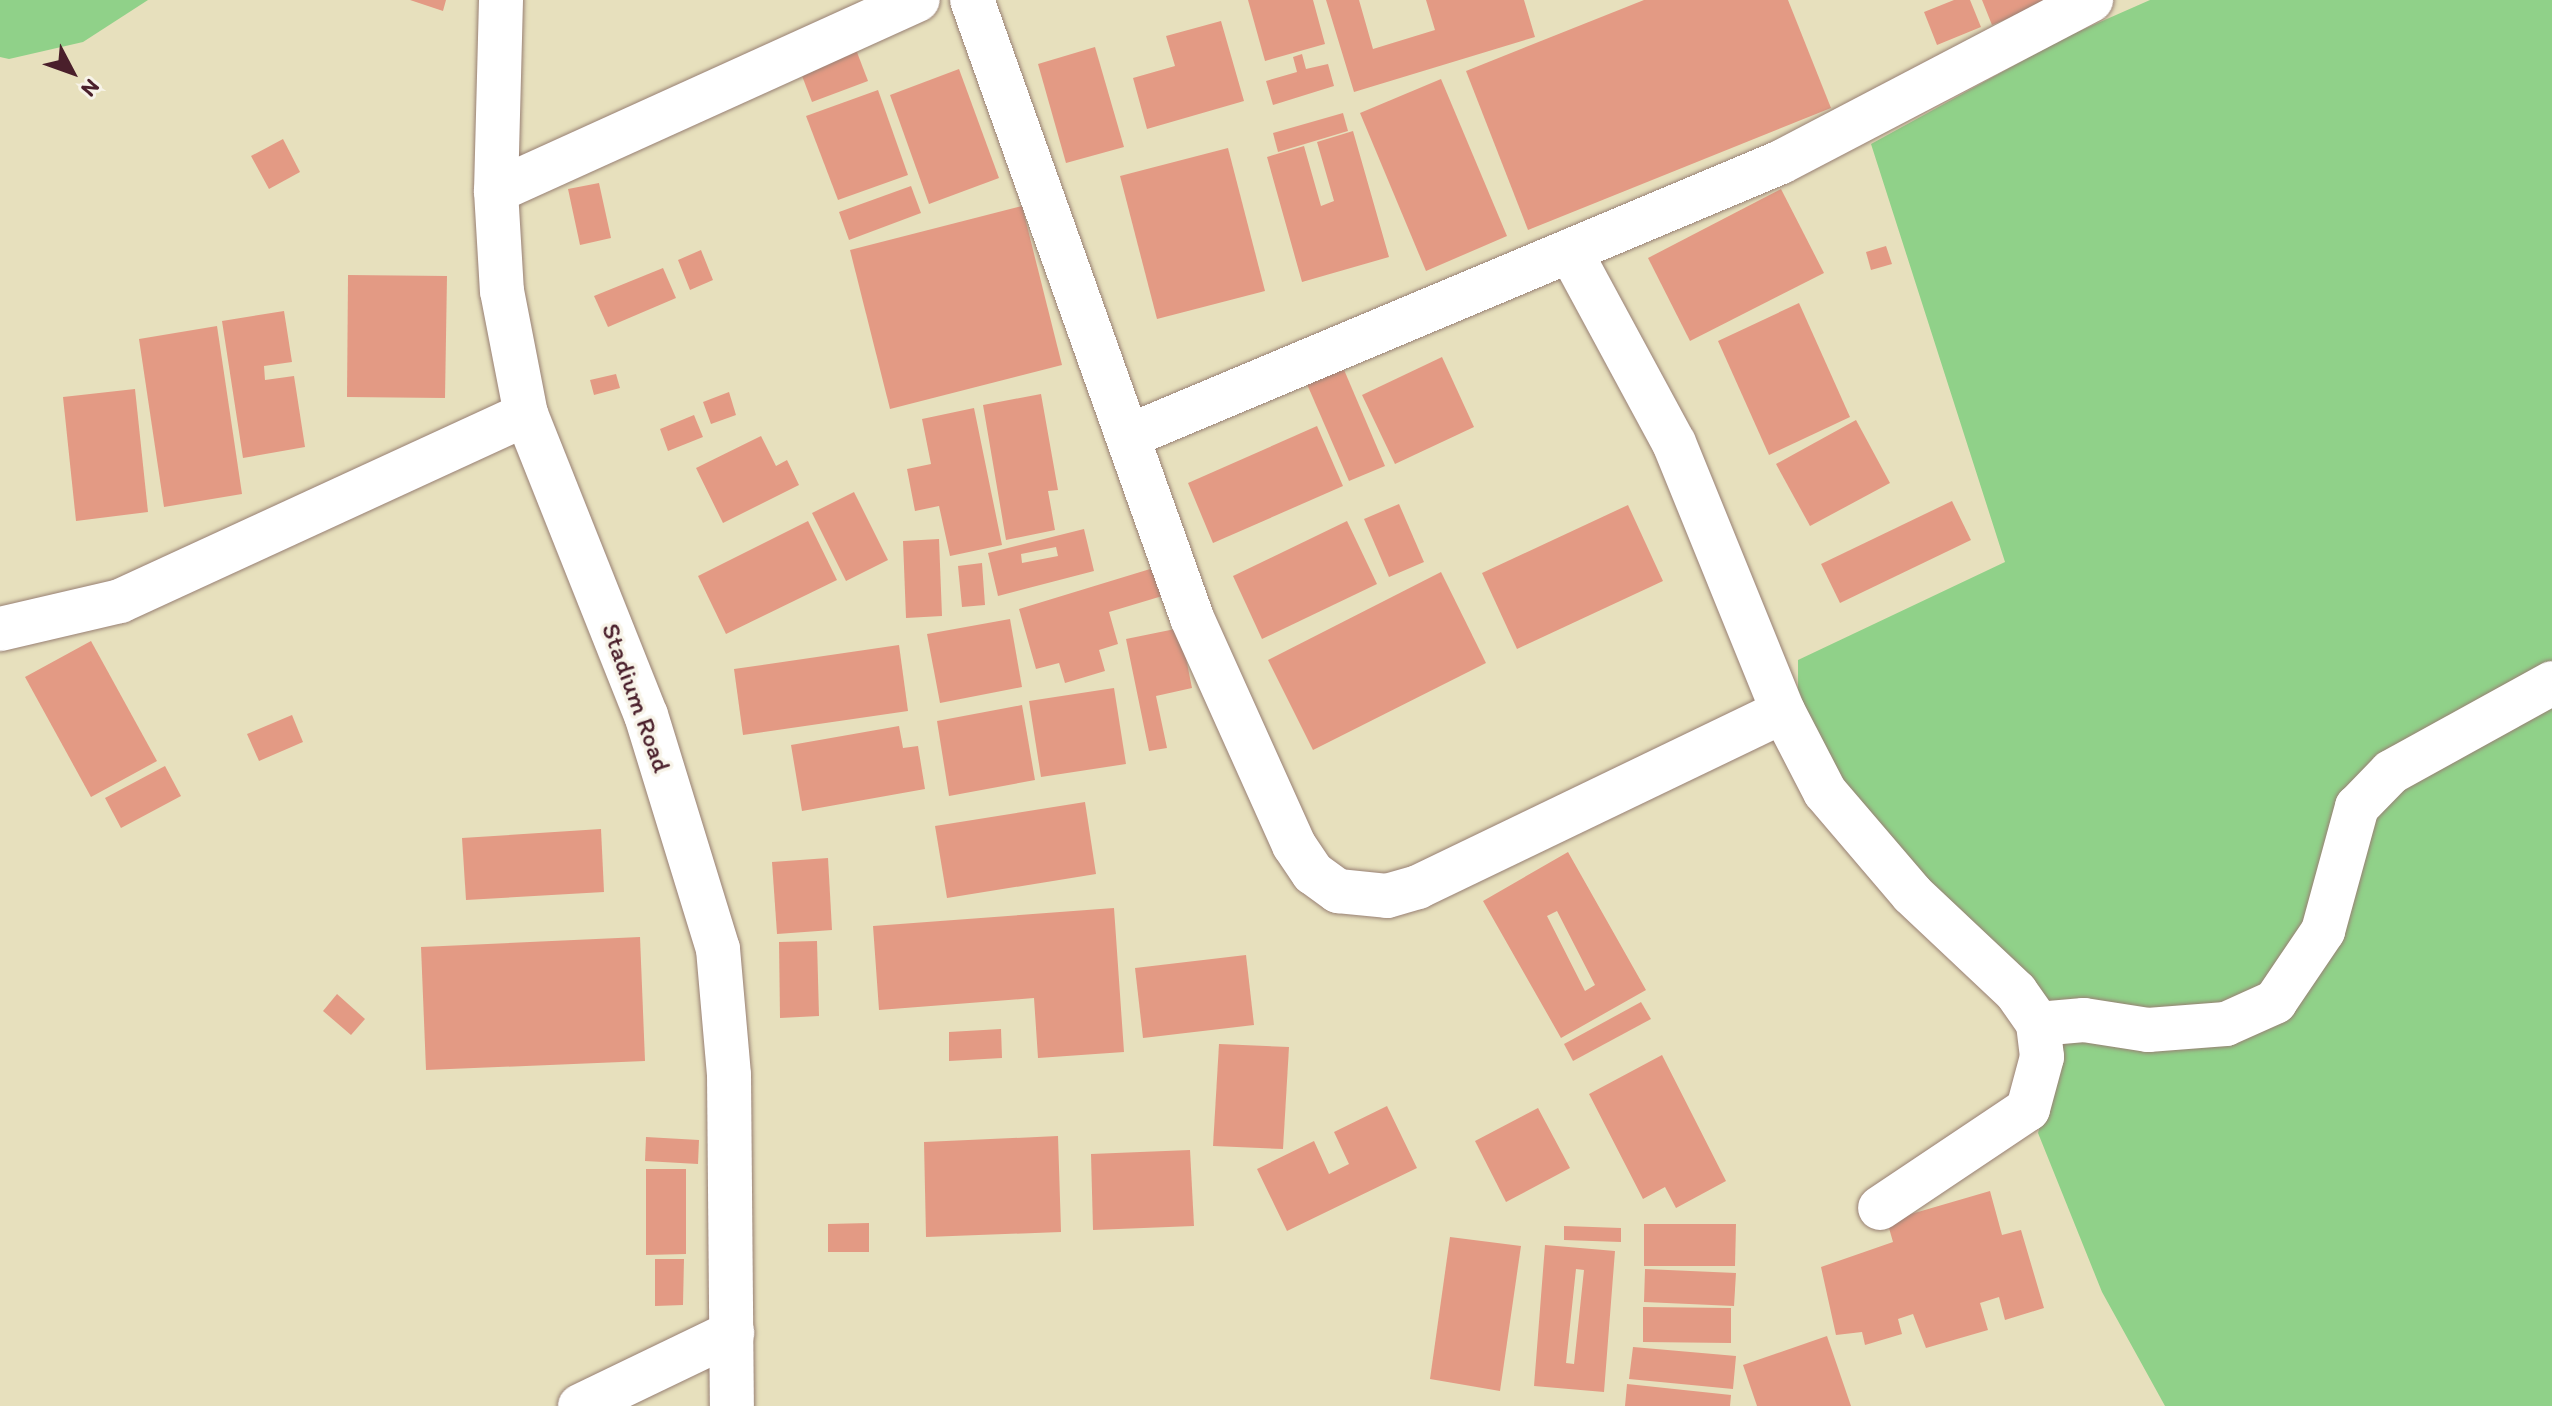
<!DOCTYPE html>
<style>
body{margin:0}
#map{position:relative;width:2552px;height:1406px;overflow:hidden;background:#e7e0bd;font-family:Itim,sans-serif}
div>[style]{position:absolute}
.green>*{inset:0;background:#90d189}
.building>*{inset:0;background:#e39a84}
.roads{filter:drop-shadow(0 0 2px #988074) drop-shadow(0 0 2px #988074)}
.minor>*{height:44px;margin:-22px;padding:0 22px;transform-origin:22px;border-radius:22px;background:#fff}
span{translate:-50% -50%;white-space:nowrap;text-align:center;line-height:1.15;-webkit-text-stroke:7px #f7f3e8;paint-order:stroke}
.street-label{font-size:26px;color:#4a1f2b}
.north{position:absolute;left:32px;top:32px;width:80px;height:80px;-webkit-text-stroke:6px #f7f3e8;paint-order:stroke;rotate:131deg;font-size:22px;font-weight:700;line-height:32px;text-align:center;color:#4a1f2b}
.north::after{content:'';display:block;margin:auto;width:28px;height:36px;background:#4a1f2b;clip-path:polygon(50% 0,100% 100%,50% 72%,0 100%)}
</style>
<div id="map">
<div class="green">
<div style="clip-path:polygon(0 0,148px 0,83px 42px,9px 59px,0 57px)"></div>
<div style="clip-path:polygon(2150px 0,2552px 0,2552px 1406px,2165px 1406px,2102px 1292px,2038px 1133px,2061px 1042px,2049px 1004px,1866px 827px,1798px 719px,1798px 660px,2005px 562px,1871px 144px,2066px 37px)"></div>
</div>
<div class="building">
<div style="clip-path:polygon(410px 0,446px 0,443px 11px)"></div>
<div style="clip-path:polygon(1248px 0,1313px 0,1325px 44px,1265px 61px)"></div>
<div style="clip-path:polygon(1326px 0,1359px 0,1373px 49px,1435px 30px,1426px 0,1524px 0,1535px 37px,1354px 92px)"></div>
<div style="clip-path:polygon(1644px 0,1788px 0,1831px 108px,1528px 230px,1466px 71px)"></div>
<div style="clip-path:polygon(1954px 0,1970px 0,1981px 27px,1937px 45px,1924px 12px)"></div>
<div style="clip-path:polygon(1982px 0,2054px 0,1992px 25px)"></div>
<div style="clip-path:polygon(1221px 21px,1244px 101px,1147px 129px,1133px 78px,1175px 66px,1166px 36px)"></div>
<div style="clip-path:polygon(855px 47px,868px 81px,812px 102px,799px 68px)"></div>
<div style="clip-path:polygon(1095px 47px,1124px 147px,1066px 163px,1038px 64px)"></div>
<div style="clip-path:polygon(1302px 54px,1306px 69px,1328px 64px,1334px 86px,1273px 105px,1266px 81px,1297px 72px,1293px 57px)"></div>
<div style="clip-path:polygon(959px 69px,999px 178px,929px 204px,890px 95px)"></div>
<div style="clip-path:polygon(1441px 79px,1507px 236px,1426px 271px,1360px 113px)"></div>
<div style="clip-path:polygon(878px 90px,908px 175px,838px 200px,806px 116px)"></div>
<div style="clip-path:polygon(1343px 113px,1348px 131px,1278px 152px,1273px 133px)"></div>
<div style="clip-path:polygon(1353px 131px,1389px 257px,1302px 282px,1267px 157px,1304px 146px,1321px 206px,1334px 201px,1317px 142px)"></div>
<div style="clip-path:polygon(283px 139px,300px 172px,269px 189px,251px 156px)"></div>
<div style="clip-path:polygon(1228px 148px,1265px 291px,1157px 319px,1120px 176px)"></div>
<div style="clip-path:polygon(599px 183px,611px 238px,580px 245px,568px 189px)"></div>
<div style="clip-path:polygon(911px 186px,921px 213px,849px 240px,839px 212px)"></div>
<div style="clip-path:polygon(1781px 189px,1824px 273px,1690px 341px,1648px 258px)"></div>
<div style="clip-path:polygon(1022px 206px,1062px 365px,890px 409px,850px 250px)"></div>
<div style="clip-path:polygon(1886px 246px,1892px 264px,1871px 270px,1866px 252px)"></div>
<div style="clip-path:polygon(701px 250px,713px 280px,690px 290px,678px 260px)"></div>
<div style="clip-path:polygon(663px 268px,676px 298px,608px 327px,594px 296px)"></div>
<div style="clip-path:polygon(348px 275px,447px 276px,445px 398px,347px 397px)"></div>
<div style="clip-path:polygon(1799px 303px,1850px 417px,1769px 455px,1718px 341px)"></div>
<div style="clip-path:polygon(284px 311px,292px 362px,264px 366px,265px 380px,294px 376px,305px 447px,243px 458px,222px 321px)"></div>
<div style="clip-path:polygon(217px 326px,242px 494px,164px 507px,139px 339px)"></div>
<div style="clip-path:polygon(1442px 357px,1474px 427px,1395px 464px,1362px 395px)"></div>
<div style="clip-path:polygon(1339px 358px,1385px 466px,1349px 481px,1303px 375px)"></div>
<div style="clip-path:polygon(616px 374px,620px 388px,594px 395px,590px 380px)"></div>
<div style="clip-path:polygon(135px 389px,148px 512px,76px 521px,63px 397px)"></div>
<div style="clip-path:polygon(729px 392px,736px 415px,711px 424px,703px 402px)"></div>
<div style="clip-path:polygon(1041px 394px,1058px 490px,1048px 491px,1055px 530px,1006px 540px,983px 405px)"></div>
<div style="clip-path:polygon(974px 408px,1002px 545px,950px 556px,939px 506px,915px 511px,907px 469px,931px 464px,922px 419px)"></div>
<div style="clip-path:polygon(694px 415px,703px 437px,668px 451px,660px 429px)"></div>
<div style="clip-path:polygon(1856px 420px,1890px 483px,1810px 526px,1776px 464px)"></div>
<div style="clip-path:polygon(1317px 426px,1343px 486px,1213px 543px,1188px 483px)"></div>
<div style="clip-path:polygon(761px 436px,776px 466px,787px 460px,799px 485px,723px 523px,696px 468px)"></div>
<div style="clip-path:polygon(854px 492px,888px 560px,846px 581px,812px 513px)"></div>
<div style="clip-path:polygon(1952px 501px,1971px 540px,1840px 603px,1821px 564px)"></div>
<div style="clip-path:polygon(1399px 504px,1424px 562px,1389px 577px,1364px 519px)"></div>
<div style="clip-path:polygon(1628px 505px,1663px 581px,1517px 649px,1482px 573px)"></div>
<div style="clip-path:polygon(808px 521px,837px 580px,726px 634px,698px 576px)"></div>
<div style="clip-path:polygon(1347px 521px,1377px 584px,1262px 639px,1233px 576px)"></div>
<div style="clip-path:polygon(evenodd,1084px 529px,1094px 571px,998px 596px,988px 553px,1084px 529px,1056px 547px,1058px 556px,1022px 563px,1021px 554px,1056px 547px)"></div>
<div style="clip-path:polygon(939px 539px,942px 616px,906px 618px,903px 541px)"></div>
<div style="clip-path:polygon(982px 563px,985px 605px,962px 607px,958px 566px)"></div>
<div style="clip-path:polygon(1160px 566px,1169px 594px,1109px 612px,1118px 644px,1099px 650px,1105px 671px,1065px 683px,1059px 663px,1036px 669px,1019px 609px)"></div>
<div style="clip-path:polygon(1441px 572px,1486px 663px,1313px 750px,1268px 660px)"></div>
<div style="clip-path:polygon(1010px 619px,1022px 687px,940px 703px,927px 634px)"></div>
<div style="clip-path:polygon(1180px 628px,1192px 688px,1156px 696px,1167px 748px,1149px 751px,1126px 639px)"></div>
<div style="clip-path:polygon(91px 641px,157px 761px,91px 797px,25px 677px)"></div>
<div style="clip-path:polygon(899px 645px,908px 711px,743px 735px,734px 669px)"></div>
<div style="clip-path:polygon(1114px 688px,1126px 764px,1041px 777px,1029px 701px)"></div>
<div style="clip-path:polygon(1022px 705px,1035px 780px,949px 796px,937px 721px)"></div>
<div style="clip-path:polygon(292px 715px,303px 742px,259px 761px,247px 734px)"></div>
<div style="clip-path:polygon(899px 726px,903px 748px,918px 746px,925px 789px,802px 811px,791px 745px)"></div>
<div style="clip-path:polygon(165px 766px,181px 796px,121px 828px,105px 798px)"></div>
<div style="clip-path:polygon(1085px 802px,1096px 874px,947px 898px,935px 826px)"></div>
<div style="clip-path:polygon(601px 829px,604px 892px,466px 900px,462px 838px)"></div>
<div style="clip-path:polygon(evenodd,1568px 852px,1646px 990px,1561px 1038px,1483px 901px,1568px 852px,1557px 911px,1595px 985px,1585px 991px,1547px 916px,1557px 911px)"></div>
<div style="clip-path:polygon(828px 858px,832px 930px,777px 934px,772px 862px)"></div>
<div style="clip-path:polygon(1114px 908px,1124px 1052px,1038px 1058px,1034px 998px,879px 1010px,873px 926px)"></div>
<div style="clip-path:polygon(640px 937px,645px 1061px,426px 1070px,421px 947px)"></div>
<div style="clip-path:polygon(817px 941px,819px 1016px,780px 1018px,779px 942px)"></div>
<div style="clip-path:polygon(1246px 955px,1254px 1025px,1143px 1038px,1135px 968px)"></div>
<div style="clip-path:polygon(337px 994px,365px 1019px,351px 1035px,323px 1011px)"></div>
<div style="clip-path:polygon(1641px 1002px,1651px 1019px,1573px 1061px,1564px 1044px)"></div>
<div style="clip-path:polygon(1001px 1029px,1002px 1058px,949px 1061px,949px 1032px)"></div>
<div style="clip-path:polygon(1219px 1044px,1289px 1047px,1283px 1149px,1213px 1146px)"></div>
<div style="clip-path:polygon(1662px 1055px,1726px 1181px,1676px 1208px,1665px 1187px,1643px 1199px,1589px 1094px)"></div>
<div style="clip-path:polygon(1387px 1106px,1417px 1168px,1287px 1231px,1257px 1169px,1314px 1141px,1329px 1174px,1349px 1164px,1334px 1132px)"></div>
<div style="clip-path:polygon(1538px 1108px,1570px 1168px,1506px 1202px,1475px 1141px)"></div>
<div style="clip-path:polygon(1058px 1136px,1061px 1232px,926px 1237px,924px 1142px)"></div>
<div style="clip-path:polygon(646px 1137px,699px 1140px,698px 1164px,645px 1161px)"></div>
<div style="clip-path:polygon(1190px 1150px,1194px 1226px,1093px 1230px,1091px 1154px)"></div>
<div style="clip-path:polygon(646px 1169px,686px 1169px,686px 1254px,646px 1255px)"></div>
<div style="clip-path:polygon(1990px 1191px,2002px 1235px,2021px 1230px,2044px 1308px,2005px 1320px,1999px 1297px,1980px 1303px,1988px 1330px,1926px 1348px,1913px 1314px,1898px 1319px,1902px 1334px,1865px 1345px,1862px 1332px,1836px 1335px,1821px 1267px,1893px 1242px,1887px 1221px)"></div>
<div style="clip-path:polygon(869px 1223px,869px 1252px,828px 1252px,828px 1224px)"></div>
<div style="clip-path:polygon(1644px 1224px,1736px 1224px,1735px 1266px,1644px 1266px)"></div>
<div style="clip-path:polygon(1564px 1226px,1621px 1228px,1621px 1242px,1564px 1240px)"></div>
<div style="clip-path:polygon(1450px 1237px,1521px 1246px,1500px 1391px,1430px 1379px)"></div>
<div style="clip-path:polygon(evenodd,1545px 1245px,1615px 1251px,1604px 1392px,1534px 1386px,1545px 1245px,1576px 1269px,1584px 1270px,1574px 1364px,1566px 1363px,1576px 1269px)"></div>
<div style="clip-path:polygon(655px 1259px,684px 1259px,683px 1305px,655px 1306px)"></div>
<div style="clip-path:polygon(1645px 1269px,1736px 1273px,1734px 1306px,1644px 1302px)"></div>
<div style="clip-path:polygon(1643px 1307px,1731px 1308px,1731px 1343px,1643px 1342px)"></div>
<div style="clip-path:polygon(1827px 1336px,1851px 1406px,1757px 1406px,1743px 1365px)"></div>
<div style="clip-path:polygon(1633px 1347px,1736px 1356px,1733px 1389px,1629px 1379px)"></div>
<div style="clip-path:polygon(1627px 1384px,1731px 1395px,1730px 1406px,1625px 1406px)"></div>
</div>
<div class="roads">
<div class="minor">
<div style="left:501px;top:0;width:191px;rotate:91.5deg"></div>
<div style="left:496px;top:191px;width:100px;rotate:86.6deg"></div>
<div style="left:502px;top:291px;width:125px;rotate:79deg"></div>
<div style="left:526px;top:414px;width:324px;rotate:68.3deg"></div>
<div style="left:646px;top:715px;width:245px;rotate:72.9deg"></div>
<div style="left:718px;top:949px;width:126px;rotate:85deg"></div>
<div style="left:729px;top:1075px;width:331px;rotate:89.5deg"></div>
<div style="left:972px;top:0;width:656px;rotate:70.4deg"></div>
<div style="left:1192px;top:618px;width:249px;rotate:65.8deg"></div>
<div style="left:1294px;top:845px;width:34px;rotate:56deg"></div>
<div style="left:1313px;top:873px;width:31px;rotate:36deg"></div>
<div style="left:1338px;top:891px;width:49px;rotate:5.8deg"></div>
<div style="left:1387px;top:896px;width:32px;rotate:-16deg"></div>
<div style="left:1418px;top:887px;width:405px;rotate:-25.7deg"></div>
<div style="left:496px;top:191px;width:463px;rotate:-24.4deg"></div>
<div style="left:1570px;top:251px;width:218px;rotate:61.6deg"></div>
<div style="left:1674px;top:443px;width:289px;rotate:67.9deg"></div>
<div style="left:1783px;top:711px;width:91px;rotate:62.6deg"></div>
<div style="left:1825px;top:792px;width:134px;rotate:49.5deg"></div>
<div style="left:1912px;top:894px;width:143px;rotate:43.3deg"></div>
<div style="left:2016px;top:992px;width:39px;rotate:55deg"></div>
<div style="left:2038px;top:1024px;width:33px;rotate:83deg"></div>
<div style="left:2042px;top:1057px;width:54px;rotate:105.1deg"></div>
<div style="left:2028px;top:1109px;width:178px;rotate:146.2deg"></div>
<div style="left:1129px;top:436px;width:707px;rotate:-22.79deg"></div>
<div style="left:1781px;top:162px;width:350px;rotate:-27.6deg"></div>
<div style="left:0;top:629px;width:123px;rotate:-13.1deg"></div>
<div style="left:120px;top:601px;width:447px;rotate:-24.7deg"></div>
<div style="left:2038px;top:1024px;width:46px;rotate:-5deg"></div>
<div style="left:2084px;top:1020px;width:65px;rotate:8.9deg"></div>
<div style="left:2148px;top:1030px;width:78px;rotate:-4.4deg"></div>
<div style="left:2226px;top:1024px;width:54px;rotate:-24.2deg"></div>
<div style="left:2275px;top:1002px;width:86px;rotate:-55.9deg"></div>
<div style="left:2323px;top:931px;width:129px;rotate:-74.7deg"></div>
<div style="left:2357px;top:807px;width:49px;rotate:-45.8deg"></div>
<div style="left:2391px;top:772px;width:184px;rotate:-28.9deg"></div>
<div style="left:580px;top:1406px;width:169px;rotate:-25.7deg"></div>
</div>
</div>
<div class="street-label">
<span style="left:636px;top:698px;rotate:70deg">Stadium Road</span>
</div>
<div class="north">N</div>
</div>
